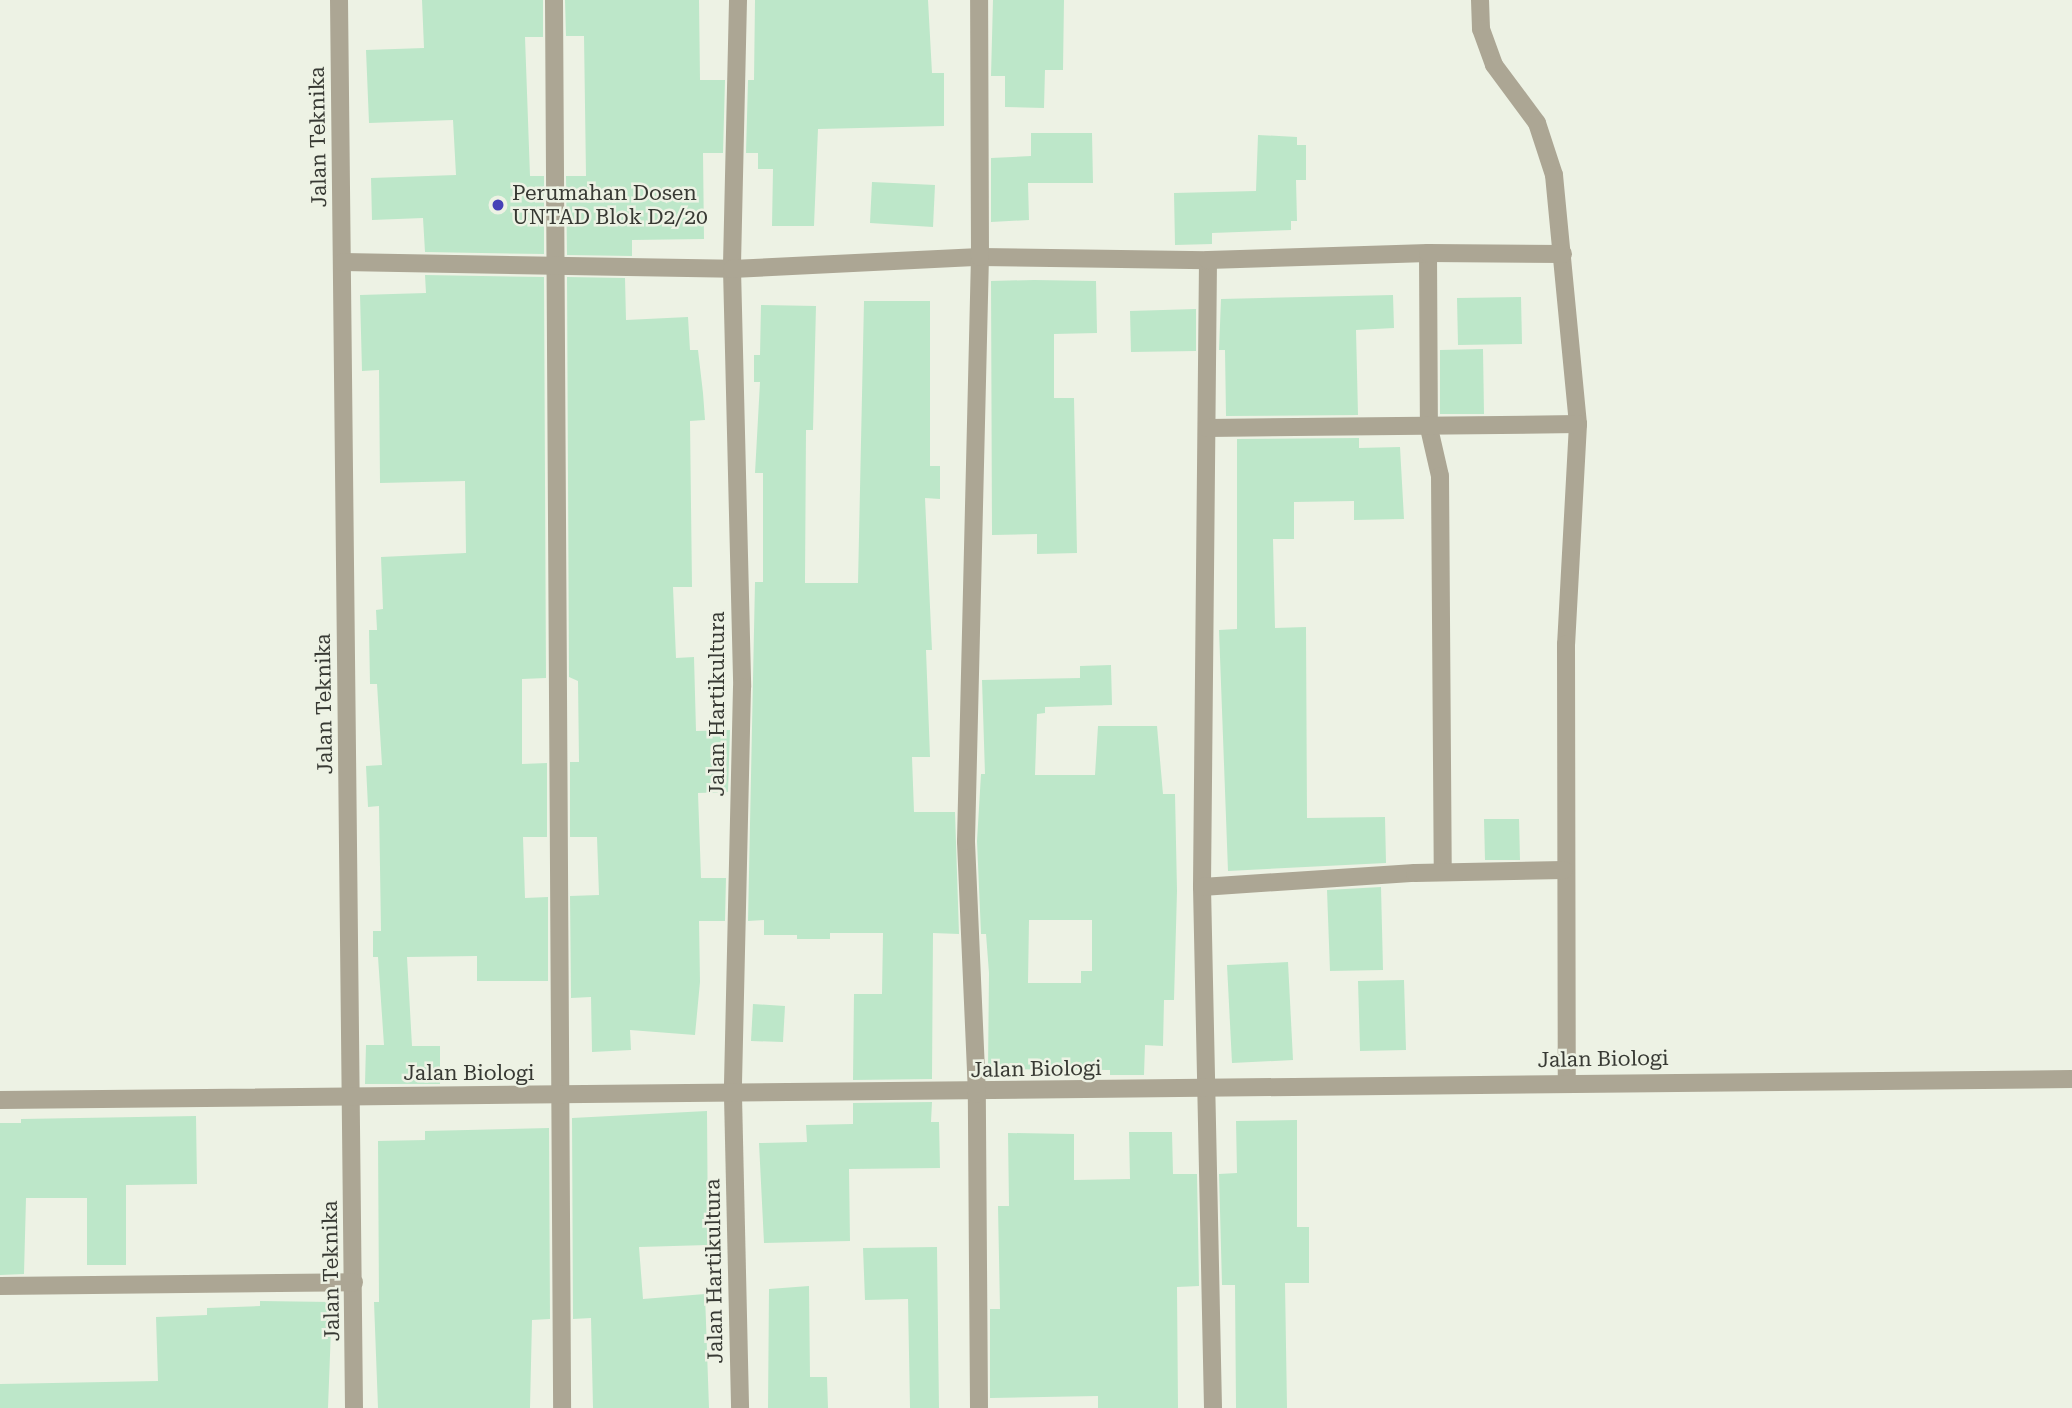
<!DOCTYPE html>
<style>
body{margin:0}
#map{position:relative;width:2072px;height:1408px;overflow:hidden;background:#edf2e4;font-family:"Roboto Serif",serif}
div>[style]{position:absolute}
.building>*{inset:0;background:#bde7c9}
.minor>*{height:18px;margin:-9px;padding:0 9px;transform-origin:9px;border-radius:9px;background:#aca694}
.dots>*{width:19px;height:19px;translate:-50% -50%;box-sizing:border-box;border:4px solid #edf2e4;border-radius:50%}
span{translate:-50% -50%;white-space:nowrap;text-align:center;line-height:1.15;-webkit-text-stroke:5px #edf2e4;paint-order:stroke}
.street-label{font-size:21px;color:#373933}
.poi-label{font-size:21px;color:#373933}
.left{translate:0 -50%;text-align:left}
</style>
<div id="map">
<div class="building">
<div style="clip-path:polygon(422px 0,543px 0,543px 37px,525px 37px,530px 176px,544px 176px,544px 254px,425px 252px,423px 218px,372px 220px,371px 178px,456px 175px,453px 120px,369px 123px,366px 50px,424px 48px)"></div>
<div style="clip-path:polygon(565px 0,699px 0,700px 80px,725px 80px,723px 153px,703px 153px,704px 239px,632px 240px,632px 256px,567px 255px,566px 176px,586px 176px,584px 36px,566px 36px)"></div>
<div style="clip-path:polygon(755px 0,928px 0,932px 73px,944px 73px,944px 126px,818px 129px,814px 226px,772px 226px,773px 169px,758px 169px,758px 153px,746px 153px,748px 80px,754px 80px)"></div>
<div style="clip-path:polygon(993px 0,1064px 0,1063px 70px,1045px 70px,1044px 108px,1005px 107px,1005px 76px,991px 76px)"></div>
<div style="clip-path:polygon(1031px 133px,1092px 133px,1093px 183px,1028px 183px,1029px 220px,991px 222px,991px 158px,1031px 156px)"></div>
<div style="clip-path:polygon(1258px 135px,1297px 137px,1297px 145px,1306px 145px,1306px 180px,1296px 180px,1297px 221px,1291px 221px,1291px 230px,1212px 233px,1212px 244px,1175px 245px,1174px 193px,1256px 191px)"></div>
<div style="clip-path:polygon(872px 182px,935px 185px,933px 227px,870px 223px)"></div>
<div style="clip-path:polygon(425px 275px,544px 277px,546px 678px,522px 679px,522px 764px,547px 763px,547px 837px,523px 837px,525px 898px,548px 897px,548px 981px,477px 981px,477px 956px,407px 957px,412px 1046px,440px 1046px,440px 1084px,365px 1084px,366px 1045px,384px 1045px,378px 957px,373px 957px,373px 931px,381px 931px,379px 806px,368px 807px,366px 766px,382px 765px,377px 684px,370px 684px,369px 630px,377px 630px,376px 610px,383px 609px,381px 557px,466px 553px,465px 481px,380px 483px,379px 370px,362px 371px,360px 295px,426px 293px)"></div>
<div style="clip-path:polygon(567px 277px,625px 278px,626px 320px,688px 317px,690px 350px,698px 350px,703px 393px,705px 420px,690px 421px,692px 587px,673px 587px,676px 658px,694px 657px,696px 731px,730px 730px,728px 792px,698px 793px,701px 878px,726px 878px,725px 921px,699px 921px,700px 982px,695px 1035px,630px 1030px,631px 1050px,592px 1052px,591px 997px,571px 998px,570px 896px,599px 895px,597px 837px,570px 837px,570px 762px,579px 762px,578px 681px,569px 677px)"></div>
<div style="clip-path:polygon(1034px 280px,1096px 281px,1097px 333px,1054px 334px,1054px 398px,1074px 398px,1077px 553px,1037px 554px,1037px 534px,992px 535px,991px 281px)"></div>
<div style="clip-path:polygon(1393px 295px,1394px 328px,1356px 330px,1358px 415px,1226px 416px,1225px 350px,1219px 350px,1221px 299px)"></div>
<div style="clip-path:polygon(1521px 297px,1522px 344px,1458px 345px,1457px 298px)"></div>
<div style="clip-path:polygon(864px 301px,930px 301px,930px 466px,940px 466px,940px 499px,925px 498px,932px 650px,926px 650px,930px 757px,912px 757px,914px 812px,955px 812px,959px 934px,933px 933px,932px 1079px,853px 1080px,854px 994px,882px 994px,883px 933px,830px 933px,830px 939px,797px 939px,797px 935px,764px 935px,764px 920px,748px 921px,755px 582px,763px 582px,763px 473px,755px 473px,760px 382px,754px 382px,754px 355px,760px 355px,761px 305px,816px 306px,813px 430px,806px 430px,805px 583px,858px 583px)"></div>
<div style="clip-path:polygon(1196px 309px,1196px 351px,1131px 352px,1130px 311px)"></div>
<div style="clip-path:polygon(1483px 349px,1484px 414px,1440px 414px,1440px 350px)"></div>
<div style="clip-path:polygon(1359px 438px,1359px 448px,1400px 447px,1404px 519px,1354px 520px,1354px 501px,1294px 502px,1294px 539px,1273px 539px,1275px 628px,1306px 627px,1307px 818px,1385px 817px,1386px 863px,1228px 871px,1219px 630px,1237px 629px,1237px 439px)"></div>
<div style="clip-path:polygon(evenodd,1111px 665px,1112px 705px,1045px 707px,1045px 713px,1037px 714px,1035px 775px,1095px 775px,1098px 726px,1157px 726px,1163px 794px,1175px 794px,1177px 891px,1174px 1000px,1164px 1000px,1163px 1046px,1145px 1045px,1144px 1075px,1110px 1075px,1110px 1070px,988px 1069px,989px 973px,986px 934px,981px 934px,977px 841px,981px 774px,985px 774px,982px 680px,1080px 678px,1080px 666px,1111px 665px,1029px 920px,1092px 920px,1092px 971px,1081px 971px,1081px 983px,1028px 983px,1029px 920px)"></div>
<div style="clip-path:polygon(1484px 819px,1519px 819px,1520px 860px,1485px 860px)"></div>
<div style="clip-path:polygon(1381px 887px,1383px 970px,1330px 971px,1327px 890px)"></div>
<div style="clip-path:polygon(1288px 962px,1293px 1060px,1232px 1063px,1227px 965px)"></div>
<div style="clip-path:polygon(1404px 980px,1406px 1050px,1360px 1051px,1358px 981px)"></div>
<div style="clip-path:polygon(753px 1004px,785px 1006px,783px 1042px,751px 1041px)"></div>
<div style="clip-path:polygon(932px 1102px,931px 1122px,939px 1122px,940px 1168px,849px 1169px,850px 1241px,764px 1243px,759px 1143px,807px 1142px,806px 1125px,853px 1124px,853px 1103px)"></div>
<div style="clip-path:polygon(707px 1111px,708px 1245px,639px 1247px,643px 1299px,705px 1294px,709px 1408px,593px 1408px,591px 1318px,573px 1319px,572px 1118px)"></div>
<div style="clip-path:polygon(196px 1116px,197px 1184px,126px 1185px,126px 1265px,87px 1265px,87px 1198px,26px 1198px,24px 1274px,0 1275px,0 1123px,21px 1123px,21px 1119px)"></div>
<div style="clip-path:polygon(1297px 1120px,1297px 1227px,1309px 1227px,1309px 1283px,1285px 1283px,1287px 1408px,1236px 1408px,1235px 1285px,1222px 1285px,1219px 1174px,1237px 1173px,1236px 1121px)"></div>
<div style="clip-path:polygon(549px 1128px,550px 1319px,532px 1320px,530px 1408px,378px 1408px,374px 1302px,379px 1302px,378px 1141px,425px 1140px,425px 1131px)"></div>
<div style="clip-path:polygon(1129px 1132px,1172px 1132px,1173px 1174px,1197px 1174px,1199px 1286px,1177px 1287px,1178px 1408px,1098px 1408px,1098px 1396px,990px 1398px,990px 1309px,1000px 1309px,998px 1206px,1009px 1206px,1008px 1133px,1074px 1134px,1074px 1180px,1130px 1179px)"></div>
<div style="clip-path:polygon(937px 1247px,939px 1408px,910px 1408px,908px 1299px,865px 1300px,863px 1248px)"></div>
<div style="clip-path:polygon(809px 1286px,810px 1377px,827px 1377px,828px 1408px,768px 1408px,769px 1289px)"></div>
<div style="clip-path:polygon(260px 1301px,332px 1302px,328px 1408px,0 1408px,0 1384px,158px 1381px,156px 1317px,207px 1315px,207px 1308px,260px 1306px)"></div>
</div>
<div class="minor">
<div style="left:339px;top:0;width:1408px;rotate:89.39deg"></div>
<div style="left:554px;top:0;width:1408px;rotate:89.67deg"></div>
<div style="left:738px;top:0;width:269px;rotate:91.3deg"></div>
<div style="left:732px;top:269px;width:418px;rotate:88.6deg"></div>
<div style="left:742px;top:687px;width:409px;rotate:91.3deg"></div>
<div style="left:733px;top:1096px;width:312px;rotate:88.7deg"></div>
<div style="left:1480px;top:0;width:29px;rotate:88deg"></div>
<div style="left:1481px;top:29px;width:38px;rotate:70deg"></div>
<div style="left:1494px;top:65px;width:72px;rotate:53.4deg"></div>
<div style="left:1537px;top:123px;width:55px;rotate:71.9deg"></div>
<div style="left:1554px;top:175px;width:250px;rotate:84.5deg"></div>
<div style="left:1578px;top:424px;width:220px;rotate:93.1deg"></div>
<div style="left:1566px;top:644px;width:437px;rotate:89.9deg"></div>
<div style="left:1428px;top:253px;width:175px;rotate:89.7deg"></div>
<div style="left:1429px;top:428px;width:49px;rotate:77.1deg"></div>
<div style="left:1440px;top:476px;width:396px;rotate:89.6deg"></div>
<div style="left:1208px;top:260px;width:627px;rotate:90.55deg"></div>
<div style="left:1202px;top:887px;width:521px;rotate:88.79deg"></div>
<div style="left:343px;top:262px;width:389px;rotate:1deg"></div>
<div style="left:732px;top:269px;width:248px;rotate:-2.8deg"></div>
<div style="left:980px;top:257px;width:228px;rotate:0.8deg"></div>
<div style="left:1208px;top:260px;width:220px;rotate:-1.8deg"></div>
<div style="left:1428px;top:253px;width:135px;rotate:0.4deg"></div>
<div style="left:1207px;top:428px;width:371px;rotate:-0.6deg"></div>
<div style="left:1202px;top:887px;width:213px;rotate:-3.8deg"></div>
<div style="left:1415px;top:873px;width:149px;rotate:-1.2deg"></div>
<div style="left:0;top:1100px;width:2072px;rotate:-0.58deg"></div>
<div style="left:0;top:1286px;width:354px;rotate:-0.6deg"></div>
<div style="left:979px;top:1408px;width:314px;rotate:-90.4deg"></div>
<div style="left:977px;top:1094px;width:253px;rotate:-92.5deg"></div>
<div style="left:966px;top:841px;width:584px;rotate:-88.63deg"></div>
<div style="left:980px;top:257px;width:257px;rotate:-90.2deg"></div>
</div>
<div class="dots">
<div style="left:498px;top:205px;background:#4641b7"></div>
</div>
<div class="street-label">
<span style="left:318px;top:137px;rotate:-91deg">Jalan Teknika</span>
<span style="left:324px;top:704px;rotate:-91deg">Jalan Teknika</span>
<span style="left:717px;top:704px;rotate:-90deg">Jalan Hartikultura</span>
<span style="left:1603px;top:1059px;rotate:-1deg">Jalan Biologi</span>
<span style="left:1036px;top:1069px;rotate:-1deg">Jalan Biologi</span>
<span style="left:469px;top:1073px">Jalan Biologi</span>
<span style="left:331px;top:1271px;rotate:-91deg">Jalan Teknika</span>
<span style="left:714px;top:1271px;rotate:-91deg">Jalan Hartikultura</span>
</div>
<div class="poi-label">
<span class="left" style="left:512px;top:205px">Perumahan Dosen<br>UNTAD Blok D2/20</span>
</div>
</div>
